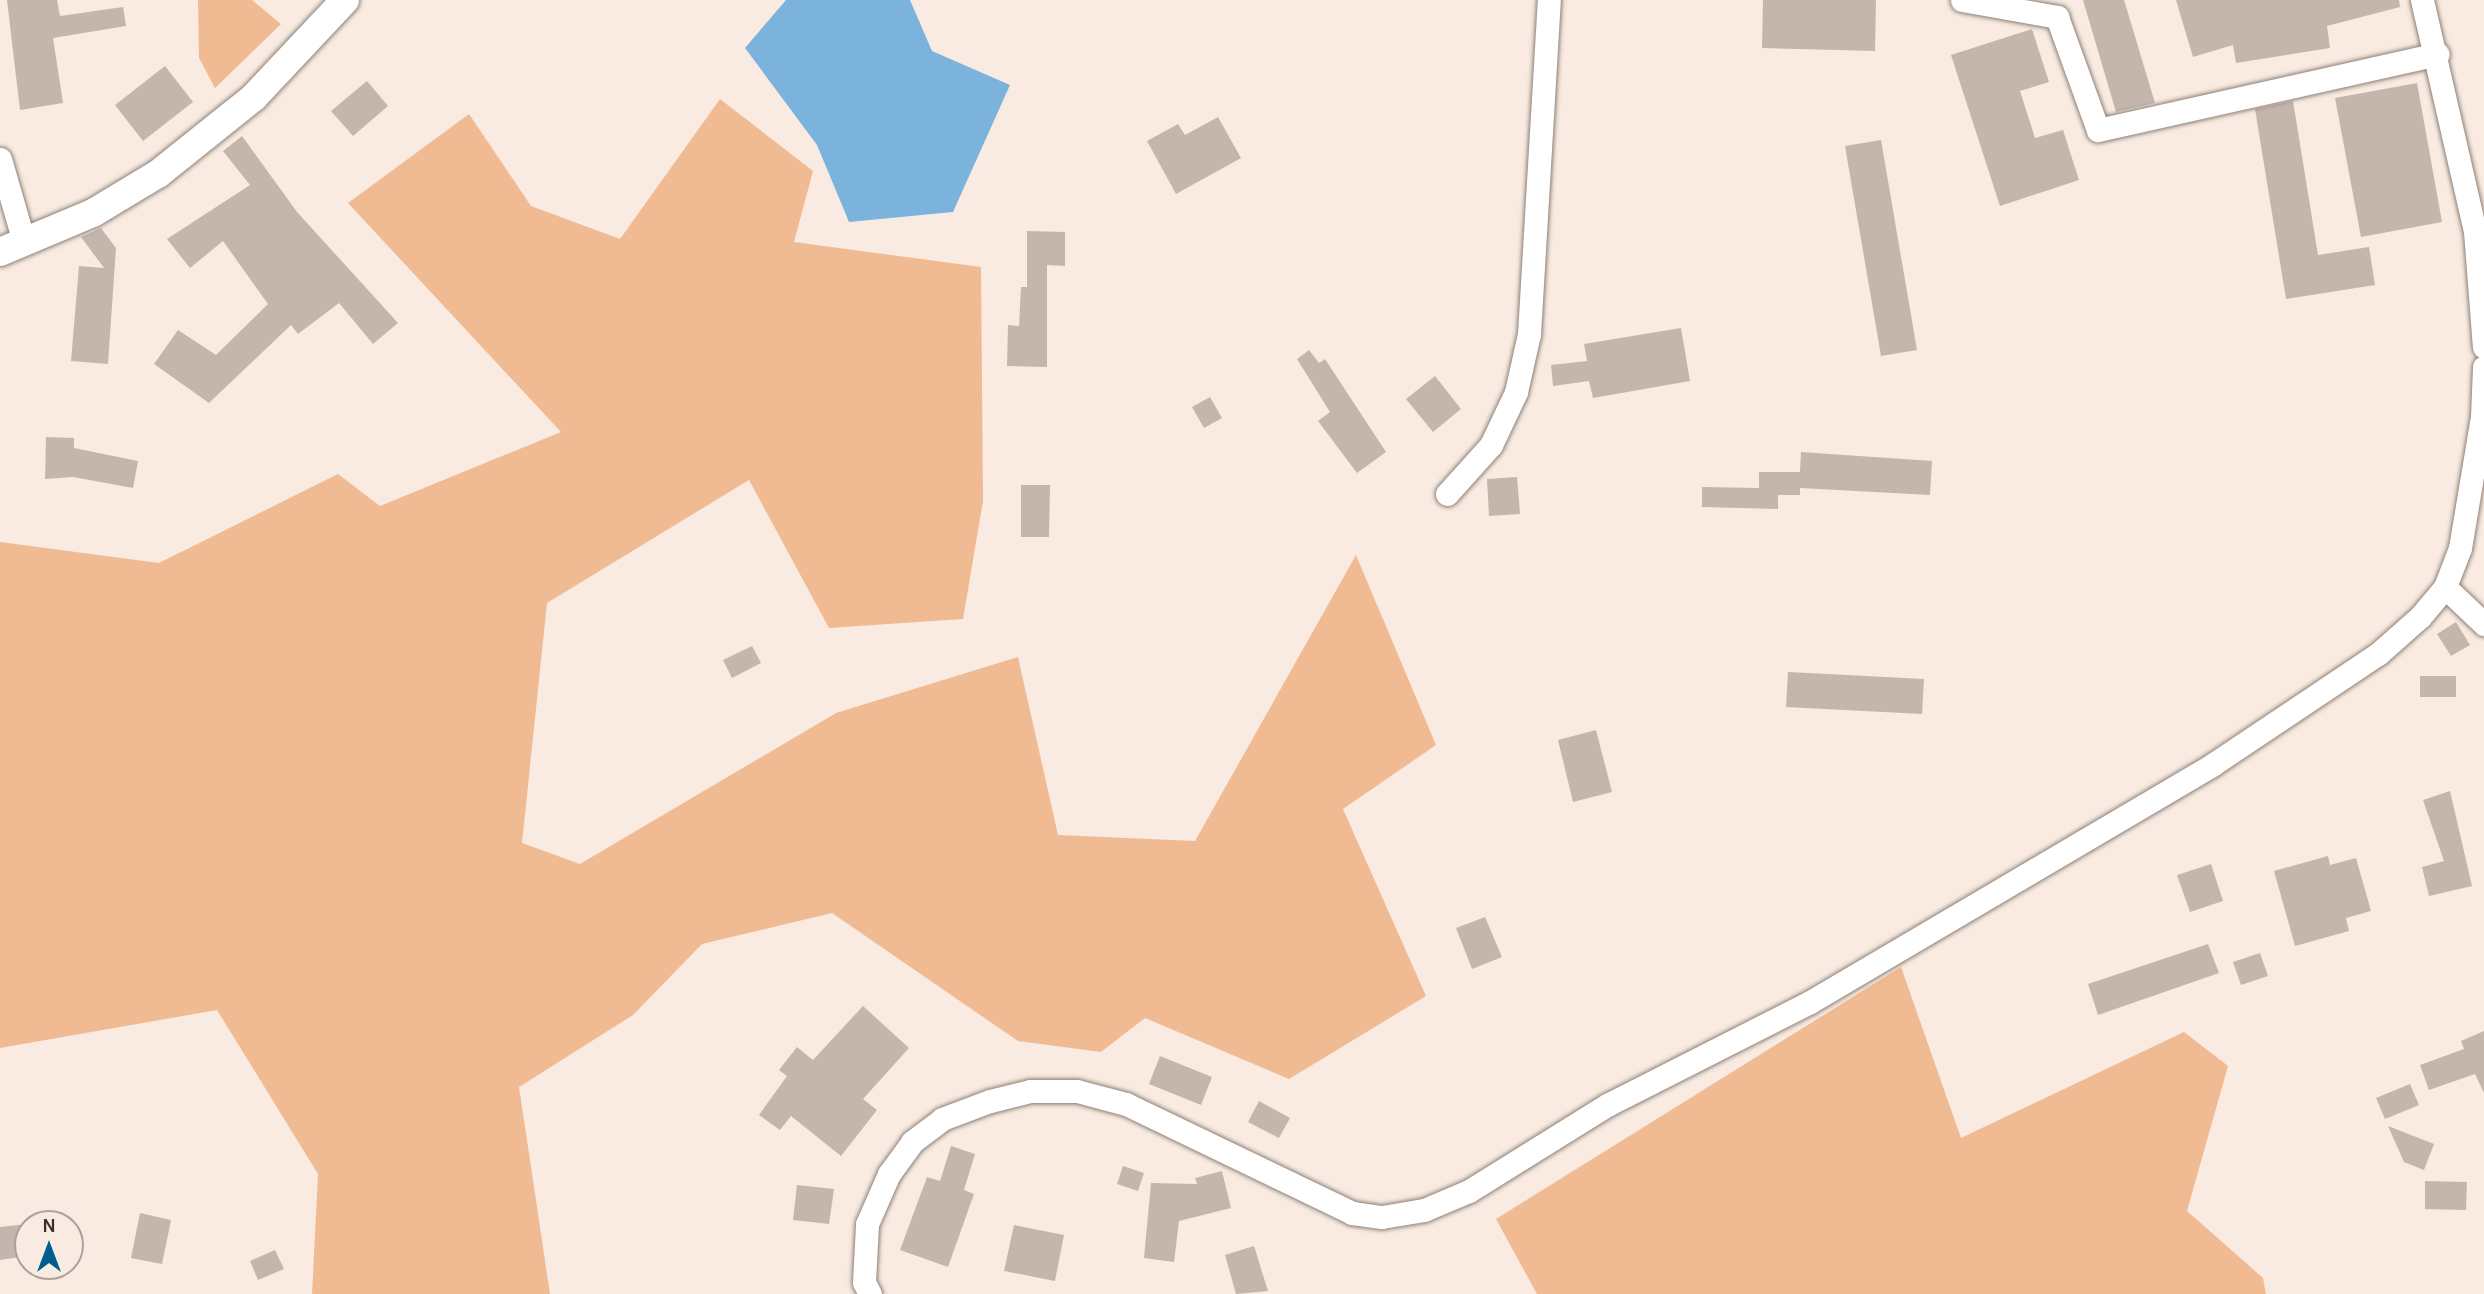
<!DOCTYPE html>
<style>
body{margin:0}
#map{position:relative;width:2484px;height:1294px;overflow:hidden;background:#f9ebe1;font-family:Karla,sans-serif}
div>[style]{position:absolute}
.green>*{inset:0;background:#f0ba92}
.water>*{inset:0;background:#7bb3dd}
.building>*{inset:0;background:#c4b6ac}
.roads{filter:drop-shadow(0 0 2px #8d8077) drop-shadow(0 0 2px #8d8077)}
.minor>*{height:23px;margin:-11.5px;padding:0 11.5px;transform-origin:11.5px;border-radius:11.5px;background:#fff}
.tertiary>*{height:28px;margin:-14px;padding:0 14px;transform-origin:14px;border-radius:14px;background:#fff}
span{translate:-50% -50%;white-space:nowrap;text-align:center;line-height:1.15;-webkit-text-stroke:5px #f9ebe1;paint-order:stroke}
.north{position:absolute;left:14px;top:1210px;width:70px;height:70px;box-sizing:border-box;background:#f9ebe1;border:2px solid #aba199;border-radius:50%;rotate:0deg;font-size:19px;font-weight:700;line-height:28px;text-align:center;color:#37312d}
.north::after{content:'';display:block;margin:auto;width:24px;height:32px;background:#005d8d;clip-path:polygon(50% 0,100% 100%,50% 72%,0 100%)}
</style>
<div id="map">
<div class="green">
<div style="clip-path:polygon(198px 0,252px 0,281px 24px,215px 88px,199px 58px)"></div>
<div style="clip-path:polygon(720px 99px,813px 171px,794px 242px,981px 267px,983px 501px,963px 619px,829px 628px,749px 480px,547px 603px,522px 843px,580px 864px,836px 713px,1018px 657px,1058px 835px,1195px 841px,1356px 555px,1436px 745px,1343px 809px,1426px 996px,1289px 1079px,1145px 1018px,1101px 1052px,1018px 1041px,832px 913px,702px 944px,633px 1015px,519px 1087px,550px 1294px,312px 1294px,318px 1174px,217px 1010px,0 1048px,0 542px,159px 563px,338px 474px,380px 506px,561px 432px,348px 203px,469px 114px,531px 206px,620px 239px)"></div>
<div style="clip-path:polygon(1901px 967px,1961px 1138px,2184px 1032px,2228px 1066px,2187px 1211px,2263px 1278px,2266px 1294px,1537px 1294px,1496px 1219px)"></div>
</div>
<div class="water">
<div style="clip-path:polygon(786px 0,910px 0,932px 51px,1010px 85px,953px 212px,849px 222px,817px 145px,745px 48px)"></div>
</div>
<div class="building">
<div style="clip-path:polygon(7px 0,57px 0,60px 16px,123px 7px,126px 26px,53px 38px,63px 103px,20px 110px)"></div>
<div style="clip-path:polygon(1763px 0,1876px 0,1875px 51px,1762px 48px)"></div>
<div style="clip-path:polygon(2083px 0,2124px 0,2155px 103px,2116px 112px)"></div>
<div style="clip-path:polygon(2176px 0,2399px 0,2400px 7px,2327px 26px,2330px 48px,2236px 63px,2233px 45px,2193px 57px)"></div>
<div style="clip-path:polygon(2032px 29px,2049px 82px,2020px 91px,2035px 138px,2063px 130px,2079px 180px,2000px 206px,1951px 55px)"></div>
<div style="clip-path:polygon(165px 66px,193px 102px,143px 141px,115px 105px)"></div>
<div style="clip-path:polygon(367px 81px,388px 106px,353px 136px,331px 111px)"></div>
<div style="clip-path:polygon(2417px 83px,2442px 222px,2361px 237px,2335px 98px)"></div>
<div style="clip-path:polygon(2293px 101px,2318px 255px,2369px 247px,2375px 285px,2286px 299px,2255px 109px)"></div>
<div style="clip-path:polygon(1218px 117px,1241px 158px,1176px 194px,1147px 141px,1178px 124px,1185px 135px)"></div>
<div style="clip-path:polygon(242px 136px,297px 212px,398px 323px,373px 344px,339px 303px,298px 334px,291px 325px,209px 403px,154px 364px,178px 330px,216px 355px,268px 304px,223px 241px,190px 268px,167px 239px,250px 185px,223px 151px)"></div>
<div style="clip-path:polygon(1881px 140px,1917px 350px,1881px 356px,1845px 146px)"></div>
<div style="clip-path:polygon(101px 228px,116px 248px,108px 364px,71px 361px,79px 266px,104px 268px,81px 237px)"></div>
<div style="clip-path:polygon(1027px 231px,1065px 232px,1065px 266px,1047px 265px,1047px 367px,1007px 366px,1008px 325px,1019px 326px,1021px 287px,1027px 287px)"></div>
<div style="clip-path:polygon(1681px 328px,1690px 381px,1593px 398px,1589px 381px,1553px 386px,1551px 365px,1587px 361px,1584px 344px)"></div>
<div style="clip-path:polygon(1309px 350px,1319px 363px,1325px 359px,1386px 452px,1357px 473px,1318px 421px,1330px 412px,1297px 359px)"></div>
<div style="clip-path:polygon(1435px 376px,1461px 409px,1433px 432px,1406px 399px)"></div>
<div style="clip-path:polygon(1210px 397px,1222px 418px,1204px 428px,1192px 407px)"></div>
<div style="clip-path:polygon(46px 437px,74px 438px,74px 448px,138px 461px,133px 488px,73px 477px,45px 479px)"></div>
<div style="clip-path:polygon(1801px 452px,1932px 461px,1930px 495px,1800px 488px,1800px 495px,1778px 495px,1778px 509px,1702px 507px,1702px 487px,1759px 488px,1759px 472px,1800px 472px)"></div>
<div style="clip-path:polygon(1517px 477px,1520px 514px,1489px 516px,1487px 479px)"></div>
<div style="clip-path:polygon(1021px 485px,1050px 485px,1049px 537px,1021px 537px)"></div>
<div style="clip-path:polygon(2456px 622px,2470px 645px,2451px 656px,2437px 634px)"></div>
<div style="clip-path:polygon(752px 646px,761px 663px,732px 678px,723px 660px)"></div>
<div style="clip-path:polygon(1788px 672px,1924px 679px,1922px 714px,1786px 707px)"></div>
<div style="clip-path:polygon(2420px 676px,2456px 676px,2456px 697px,2420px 697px)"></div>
<div style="clip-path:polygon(1596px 730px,1612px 792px,1573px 802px,1558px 740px)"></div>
<div style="clip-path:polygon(2450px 791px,2472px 886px,2429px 896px,2422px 867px,2444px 861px,2423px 800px)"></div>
<div style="clip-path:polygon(2328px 856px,2330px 865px,2356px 858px,2371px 911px,2346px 918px,2349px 931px,2295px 946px,2274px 871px)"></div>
<div style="clip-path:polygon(2211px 864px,2223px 901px,2190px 912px,2177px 875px)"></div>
<div style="clip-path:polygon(1485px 917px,1502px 957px,1472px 969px,1456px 928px)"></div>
<div style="clip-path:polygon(2208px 944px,2219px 973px,2098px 1015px,2088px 984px)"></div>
<div style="clip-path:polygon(2260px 953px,2268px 976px,2241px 985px,2233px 962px)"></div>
<div style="clip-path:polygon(863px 1006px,909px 1048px,863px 1099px,877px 1110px,841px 1156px,791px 1116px,780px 1130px,759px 1115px,787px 1076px,779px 1070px,797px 1047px,813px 1060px)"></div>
<div style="clip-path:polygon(2484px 1031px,2484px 1093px,2475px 1074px,2429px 1090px,2420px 1065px,2464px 1049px,2461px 1041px)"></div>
<div style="clip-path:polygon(1160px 1056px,1212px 1077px,1201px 1105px,1149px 1084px)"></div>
<div style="clip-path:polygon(2410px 1084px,2419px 1105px,2385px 1119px,2376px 1098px)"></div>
<div style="clip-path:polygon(1259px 1101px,1290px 1118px,1279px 1138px,1248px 1122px)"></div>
<div style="clip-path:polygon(2388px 1126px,2434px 1144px,2424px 1170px,2404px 1162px)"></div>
<div style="clip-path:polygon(951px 1146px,975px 1154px,964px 1190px,974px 1194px,948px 1267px,900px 1250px,927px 1177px,940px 1181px)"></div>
<div style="clip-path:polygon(1123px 1166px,1144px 1173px,1138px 1191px,1117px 1184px)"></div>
<div style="clip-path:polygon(1222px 1171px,1231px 1208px,1179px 1221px,1174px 1262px,1144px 1258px,1151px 1183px,1197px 1184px,1195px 1178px)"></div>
<div style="clip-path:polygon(2425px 1181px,2467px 1182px,2466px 1210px,2425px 1209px)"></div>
<div style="clip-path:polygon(797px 1185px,834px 1189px,829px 1224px,793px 1220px)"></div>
<div style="clip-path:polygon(140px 1213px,171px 1220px,162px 1264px,131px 1258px)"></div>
<div style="clip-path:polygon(28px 1224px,28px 1256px,0 1260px,0 1227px)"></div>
<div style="clip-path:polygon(1014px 1225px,1064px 1235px,1055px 1281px,1004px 1271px)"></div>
<div style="clip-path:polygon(1254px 1246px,1268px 1291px,1236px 1294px,1225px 1255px)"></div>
<div style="clip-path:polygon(275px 1250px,284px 1269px,258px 1280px,250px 1261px)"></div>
</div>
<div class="roads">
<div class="minor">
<div style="left:1962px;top:0;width:97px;rotate:10.1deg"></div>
<div style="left:2057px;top:17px;width:120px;rotate:70.1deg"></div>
<div style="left:2098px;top:130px;width:348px;rotate:-12.6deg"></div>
<div style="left:2422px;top:0;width:237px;rotate:77.1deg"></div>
<div style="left:2475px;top:231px;width:116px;rotate:85.6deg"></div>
<div style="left:0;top:159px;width:86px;rotate:73.9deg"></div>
<div style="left:1447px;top:494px;width:66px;rotate:-48.1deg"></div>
<div style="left:1491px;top:445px;width:59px;rotate:-64.7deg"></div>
<div style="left:1516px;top:392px;width:59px;rotate:-77.4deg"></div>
<div style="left:1529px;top:334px;width:335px;rotate:-86.6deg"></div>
<div style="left:2445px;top:587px;width:54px;rotate:43.5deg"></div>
<div style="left:870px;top:1294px;width:13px;rotate:-117deg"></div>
<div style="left:864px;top:1282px;width:58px;rotate:-87deg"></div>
<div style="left:867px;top:1224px;width:55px;rotate:-66.3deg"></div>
<div style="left:889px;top:1174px;width:39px;rotate:-54deg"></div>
<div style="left:912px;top:1142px;width:38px;rotate:-37deg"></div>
<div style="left:942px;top:1119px;width:51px;rotate:-20.6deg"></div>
<div style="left:990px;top:1101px;width:41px;rotate:-14deg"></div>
<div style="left:1030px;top:1091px;width:47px"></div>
<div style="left:1077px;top:1091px;width:51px;rotate:14.9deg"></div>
<div style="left:1126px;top:1104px;width:251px;rotate:25.7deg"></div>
<div style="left:1352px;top:1213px;width:30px;rotate:8deg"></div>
<div style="left:1382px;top:1217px;width:43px;rotate:-9.5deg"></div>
<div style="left:1424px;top:1210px;width:49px;rotate:-22.9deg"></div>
<div style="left:1469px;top:1191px;width:165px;rotate:-31.9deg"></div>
<div style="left:1609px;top:1104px;width:225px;rotate:-26.9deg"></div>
<div style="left:1810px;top:1002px;width:467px;rotate:-30.5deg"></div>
<div style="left:2212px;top:765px;width:200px;rotate:-33.8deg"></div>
<div style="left:2378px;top:654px;width:56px;rotate:-41.4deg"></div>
<div style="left:2420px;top:617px;width:39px;rotate:-50deg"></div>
<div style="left:2445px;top:587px;width:42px;rotate:-69deg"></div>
<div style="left:2460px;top:548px;width:133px;rotate:-80.5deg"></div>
<div style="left:2482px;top:417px;width:50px;rotate:-87.7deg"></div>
</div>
<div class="tertiary">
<div style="left:0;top:252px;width:101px;rotate:-22.8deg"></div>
<div style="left:93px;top:213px;width:76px;rotate:-31deg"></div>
<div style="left:158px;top:174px;width:123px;rotate:-38.7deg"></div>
<div style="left:254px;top:97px;width:133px;rotate:-46.8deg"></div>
</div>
</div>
<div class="north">N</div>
</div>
